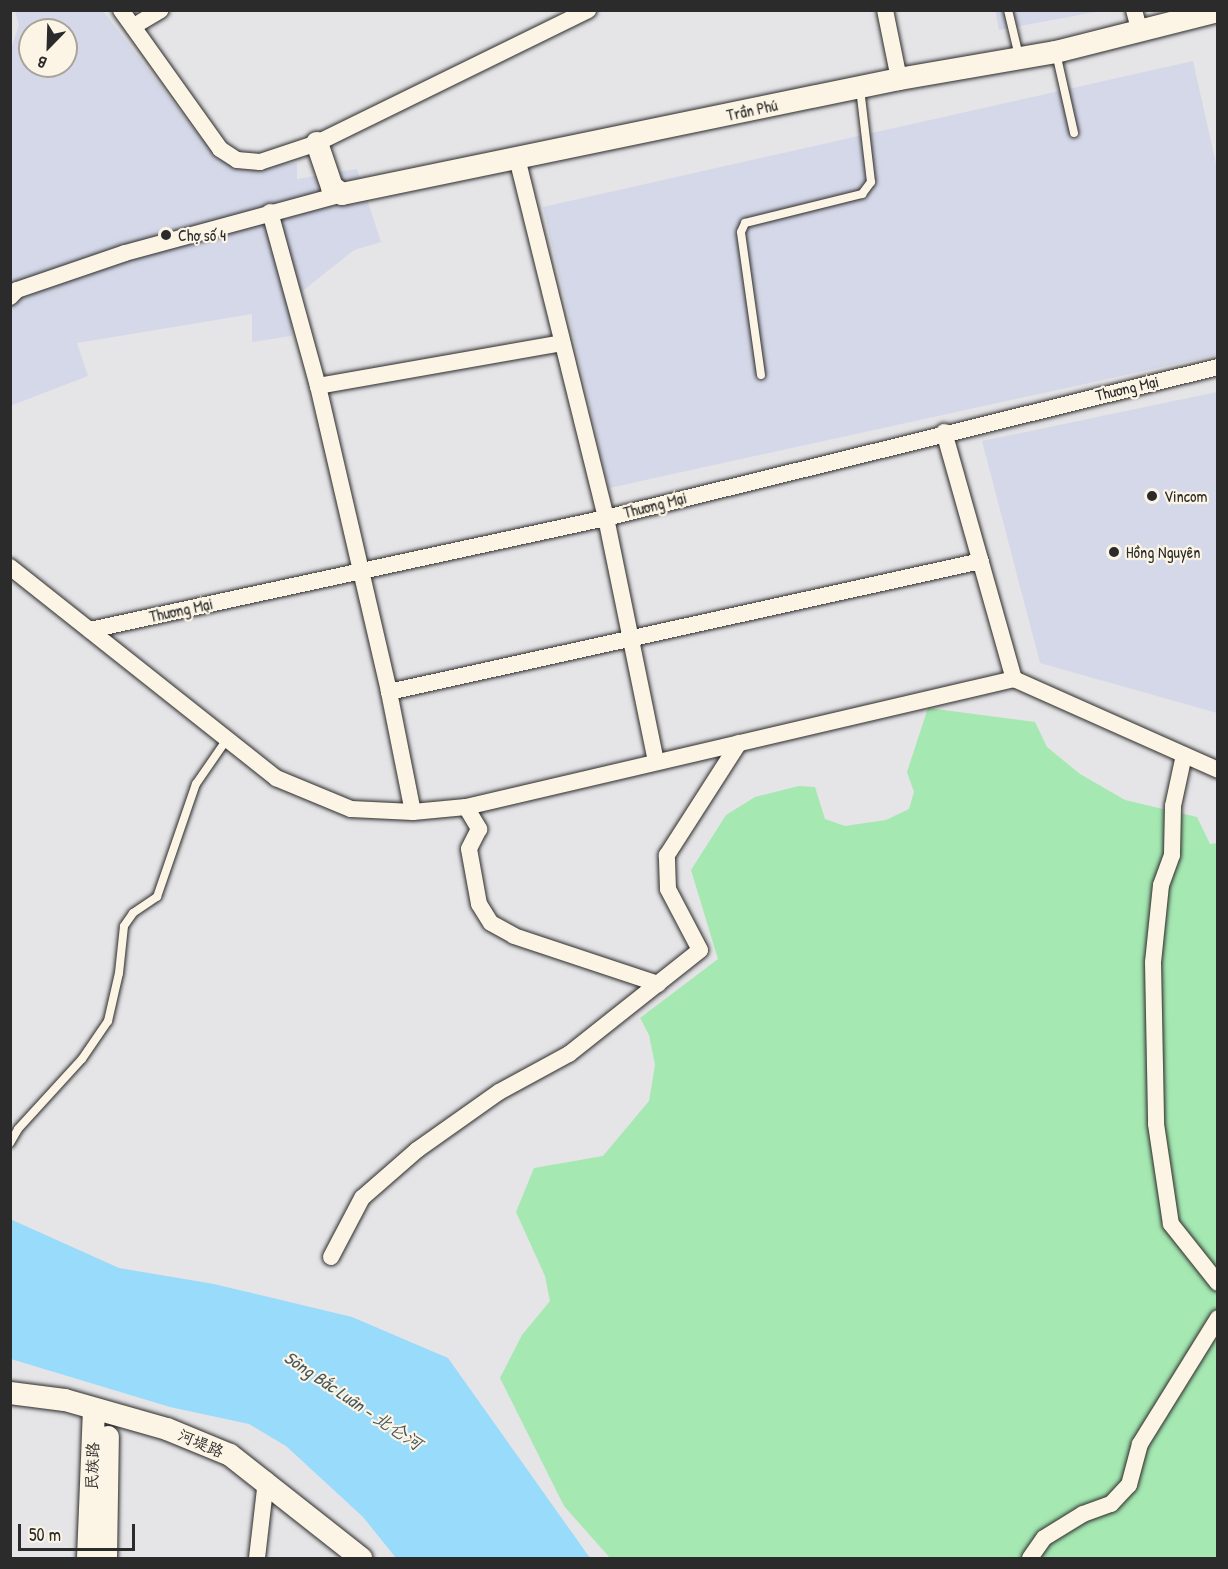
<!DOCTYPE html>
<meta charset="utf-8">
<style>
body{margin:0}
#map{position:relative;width:1228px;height:1569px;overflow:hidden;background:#e5e4e7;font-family:"Patrick Hand","LXGW WenKai TC",sans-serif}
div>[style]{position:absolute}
.built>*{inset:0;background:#d5d8e8}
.green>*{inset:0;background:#a5e8b2}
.water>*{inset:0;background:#99dbfb}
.roads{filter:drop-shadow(0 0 2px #2b2b2b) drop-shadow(0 0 2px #2b2b2b)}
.lane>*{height:8px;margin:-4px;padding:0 4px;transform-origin:4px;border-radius:4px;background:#fcf5e5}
.street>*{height:16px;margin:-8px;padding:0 8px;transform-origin:8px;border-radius:8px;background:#fcf5e5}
.secondary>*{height:22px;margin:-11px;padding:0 11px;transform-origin:11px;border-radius:11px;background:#fcf5e5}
.dots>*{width:16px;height:16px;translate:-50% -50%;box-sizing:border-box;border:3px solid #fcf5e5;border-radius:50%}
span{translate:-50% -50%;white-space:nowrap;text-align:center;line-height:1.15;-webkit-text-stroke:4.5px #fcf5e5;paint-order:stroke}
.street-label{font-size:16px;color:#2b2b2b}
.poi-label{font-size:16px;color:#2b2b2b}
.left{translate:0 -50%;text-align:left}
.water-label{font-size:18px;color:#46575f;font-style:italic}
.frame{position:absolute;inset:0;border:12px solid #2b2b2b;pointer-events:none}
.north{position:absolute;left:18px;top:18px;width:60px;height:60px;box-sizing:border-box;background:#fcf5e5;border:2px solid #a8a49b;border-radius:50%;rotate:203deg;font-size:16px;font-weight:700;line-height:24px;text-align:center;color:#2b2b2b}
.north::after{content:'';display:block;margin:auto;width:21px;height:27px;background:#2b2b2b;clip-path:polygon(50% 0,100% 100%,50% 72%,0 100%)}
.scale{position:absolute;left:18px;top:1524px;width:117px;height:27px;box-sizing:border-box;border:3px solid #2b2b2b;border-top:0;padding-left:8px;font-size:18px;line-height:21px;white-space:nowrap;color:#2b2b2b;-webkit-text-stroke:4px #fcf5e5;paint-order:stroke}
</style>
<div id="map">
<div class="built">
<div style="clip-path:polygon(995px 10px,1101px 11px,999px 30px)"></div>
<div style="clip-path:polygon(evenodd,15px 11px,103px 11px,200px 137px,239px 167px,297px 163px,297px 179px,357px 169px,381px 242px,354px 250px,295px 297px,291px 336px,252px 342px,252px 314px,77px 343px,88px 376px,10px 406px,10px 52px,19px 25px,15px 11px,30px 30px,66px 30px,66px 66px,30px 66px,30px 30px)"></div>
<div style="clip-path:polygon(1193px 61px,1217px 168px,1217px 355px,609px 488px,543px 207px)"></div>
<div style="clip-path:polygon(1217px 392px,1217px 713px,1040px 663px,982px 441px)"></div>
</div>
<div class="green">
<div style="clip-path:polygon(928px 708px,1035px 722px,1047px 747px,1080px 774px,1125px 800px,1197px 817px,1210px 844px,1217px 843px,1217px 1558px,610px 1558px,564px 1506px,500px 1378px,522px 1335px,550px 1301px,545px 1276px,516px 1212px,534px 1168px,603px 1156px,649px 1101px,655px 1065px,649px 1035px,640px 1018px,718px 959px,691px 870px,726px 815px,755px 797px,799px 786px,815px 787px,825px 819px,845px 826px,886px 820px,909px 809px,914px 792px,907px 772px)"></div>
</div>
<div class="water">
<div style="clip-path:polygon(10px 1219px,119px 1268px,214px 1284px,352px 1317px,448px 1358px,590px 1558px,396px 1558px,363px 1517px,286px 1446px,249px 1424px,170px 1407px,11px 1359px)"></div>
</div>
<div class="roads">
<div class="lane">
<div style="left:1008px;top:10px;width:47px;rotate:76.6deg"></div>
<div style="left:1056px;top:53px;width:82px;rotate:77.3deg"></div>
<div style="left:761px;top:375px;width:144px;rotate:-98deg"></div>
<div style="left:741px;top:232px;width:10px;rotate:-66deg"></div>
<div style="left:745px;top:223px;width:121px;rotate:-13.9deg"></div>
<div style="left:862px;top:194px;width:15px;rotate:-53deg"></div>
<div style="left:871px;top:182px;width:95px;rotate:-96.7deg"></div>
<div style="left:10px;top:1143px;width:16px;rotate:-60deg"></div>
<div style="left:18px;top:1129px;width:95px;rotate:-47.6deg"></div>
<div style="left:82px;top:1059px;width:46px;rotate:-55.6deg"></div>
<div style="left:108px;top:1021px;width:49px;rotate:-77.1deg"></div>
<div style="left:119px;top:973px;width:47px;rotate:-83.9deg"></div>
<div style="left:124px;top:926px;width:16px;rotate:-55deg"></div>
<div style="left:133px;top:913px;width:29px;rotate:-34deg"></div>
<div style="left:157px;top:897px;width:120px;rotate:-71deg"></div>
<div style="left:196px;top:784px;width:55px;rotate:-55.4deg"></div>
</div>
<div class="street">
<div style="left:121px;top:10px;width:171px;rotate:54.5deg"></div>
<div style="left:220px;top:149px;width:20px;rotate:33deg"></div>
<div style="left:237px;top:160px;width:23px;rotate:5deg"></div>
<div style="left:260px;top:162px;width:60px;rotate:-18.4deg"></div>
<div style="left:317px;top:143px;width:302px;rotate:-26.1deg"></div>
<div style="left:885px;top:10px;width:70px;rotate:78.5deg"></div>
<div style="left:1134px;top:10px;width:20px;rotate:75deg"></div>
<div style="left:134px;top:26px;width:31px;rotate:-31deg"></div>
<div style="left:517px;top:158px;width:371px;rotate:76.1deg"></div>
<div style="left:606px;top:518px;width:249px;rotate:78.4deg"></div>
<div style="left:270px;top:212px;width:180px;rotate:74.6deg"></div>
<div style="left:318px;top:386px;width:314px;rotate:76.9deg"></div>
<div style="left:389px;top:692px;width:122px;rotate:78.7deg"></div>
<div style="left:10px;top:297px;width:10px;rotate:-45deg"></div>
<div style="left:17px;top:290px;width:114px;rotate:-18.9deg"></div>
<div style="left:125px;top:253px;width:225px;rotate:-15.2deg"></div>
<div style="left:318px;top:386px;width:248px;rotate:-10deg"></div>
<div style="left:944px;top:432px;width:257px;rotate:74.2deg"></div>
<div style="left:10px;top:567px;width:340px;rotate:38.4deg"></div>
<div style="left:276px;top:778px;width:81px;rotate:22.5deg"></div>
<div style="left:351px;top:809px;width:62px;rotate:2.8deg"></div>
<div style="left:413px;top:812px;width:53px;rotate:-5.4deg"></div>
<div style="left:466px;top:807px;width:563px;rotate:-13.15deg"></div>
<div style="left:1014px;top:679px;width:223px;rotate:24deg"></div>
<div style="left:90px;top:630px;width:528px;rotate:-12.25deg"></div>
<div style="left:606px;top:518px;width:630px;rotate:-13.86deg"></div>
<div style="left:389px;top:692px;width:606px;rotate:-12.48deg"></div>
<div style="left:1184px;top:755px;width:52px;rotate:102.2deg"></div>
<div style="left:1173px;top:806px;width:49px;rotate:91.2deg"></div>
<div style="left:1172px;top:855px;width:32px;rotate:110deg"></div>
<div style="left:1161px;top:885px;width:77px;rotate:95.9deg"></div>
<div style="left:1153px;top:962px;width:162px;rotate:88.9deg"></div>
<div style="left:1156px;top:1124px;width:101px;rotate:81.5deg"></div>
<div style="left:1171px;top:1224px;width:75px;rotate:51.5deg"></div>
<div style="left:466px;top:807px;width:26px;rotate:59deg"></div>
<div style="left:479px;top:829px;width:22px;rotate:117deg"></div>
<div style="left:469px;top:849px;width:56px;rotate:79.7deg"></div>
<div style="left:479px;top:904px;width:22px;rotate:58deg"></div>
<div style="left:491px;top:923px;width:26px;rotate:29deg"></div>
<div style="left:514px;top:936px;width:152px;rotate:18.4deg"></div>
<div style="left:331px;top:1257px;width:67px;rotate:-62.3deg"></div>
<div style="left:362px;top:1198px;width:73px;rotate:-41.1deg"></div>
<div style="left:417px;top:1150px;width:100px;rotate:-35.3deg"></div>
<div style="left:499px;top:1092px;width:80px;rotate:-28.5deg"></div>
<div style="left:569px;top:1054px;width:167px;rotate:-38.4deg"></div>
<div style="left:700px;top:950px;width:69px;rotate:-117.7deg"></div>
<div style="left:668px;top:889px;width:34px;rotate:-92deg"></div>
<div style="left:667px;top:855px;width:133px;rotate:-57.3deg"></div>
<div style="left:257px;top:1558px;width:79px;rotate:-83.4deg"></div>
<div style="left:1030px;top:1558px;width:24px;rotate:-55deg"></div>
<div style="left:1044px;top:1538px;width:46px;rotate:-31.6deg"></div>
<div style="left:1083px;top:1514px;width:30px;rotate:-20deg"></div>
<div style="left:1111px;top:1504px;width:26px;rotate:-47deg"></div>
<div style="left:1129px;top:1485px;width:42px;rotate:-75deg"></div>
<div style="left:1140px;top:1444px;width:148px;rotate:-58.2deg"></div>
</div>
<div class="secondary">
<div style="left:317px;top:143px;width:46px;rotate:71.2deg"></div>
<div style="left:332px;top:187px;width:12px;rotate:35deg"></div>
<div style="left:342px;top:194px;width:569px;rotate:-11.67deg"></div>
<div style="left:899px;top:79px;width:159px;rotate:-9.8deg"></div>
<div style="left:1056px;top:52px;width:167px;rotate:-14.2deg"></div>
<div style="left:10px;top:1393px;width:55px;rotate:7.3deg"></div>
<div style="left:65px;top:1400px;width:106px;rotate:15.9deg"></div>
<div style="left:167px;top:1429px;width:68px;rotate:22.4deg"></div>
<div style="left:230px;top:1455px;width:167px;rotate:38.2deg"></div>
<div style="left:88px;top:1558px;width:149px;rotate:-87.7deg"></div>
<div style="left:106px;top:1558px;width:121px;rotate:-89.1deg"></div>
</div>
</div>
<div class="dots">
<div style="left:166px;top:235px;background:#2b2b2b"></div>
<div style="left:1152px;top:496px;background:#2b2b2b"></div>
<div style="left:1114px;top:552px;background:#2b2b2b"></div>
</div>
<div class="street-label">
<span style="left:752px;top:110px;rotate:-12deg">Trần Phú</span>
<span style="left:1127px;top:388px;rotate:-13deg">Thương Mại</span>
<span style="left:655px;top:505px;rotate:-14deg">Thương Mại</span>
<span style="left:181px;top:610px;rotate:-12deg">Thương Mại</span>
<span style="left:201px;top:1443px;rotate:23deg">河堤路</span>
<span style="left:92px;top:1466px;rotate:-88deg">民族路</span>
</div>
<div class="poi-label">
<span class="left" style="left:178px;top:235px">Chợ số 4</span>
<span class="left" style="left:1164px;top:496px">Vincom</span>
<span class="left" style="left:1126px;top:552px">Hồng Nguyên</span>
</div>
<div class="water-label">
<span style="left:353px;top:1401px;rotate:34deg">Sông Bắc Luân - 北仑河</span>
</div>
<div class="frame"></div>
<div class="north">B</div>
<div class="scale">50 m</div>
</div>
